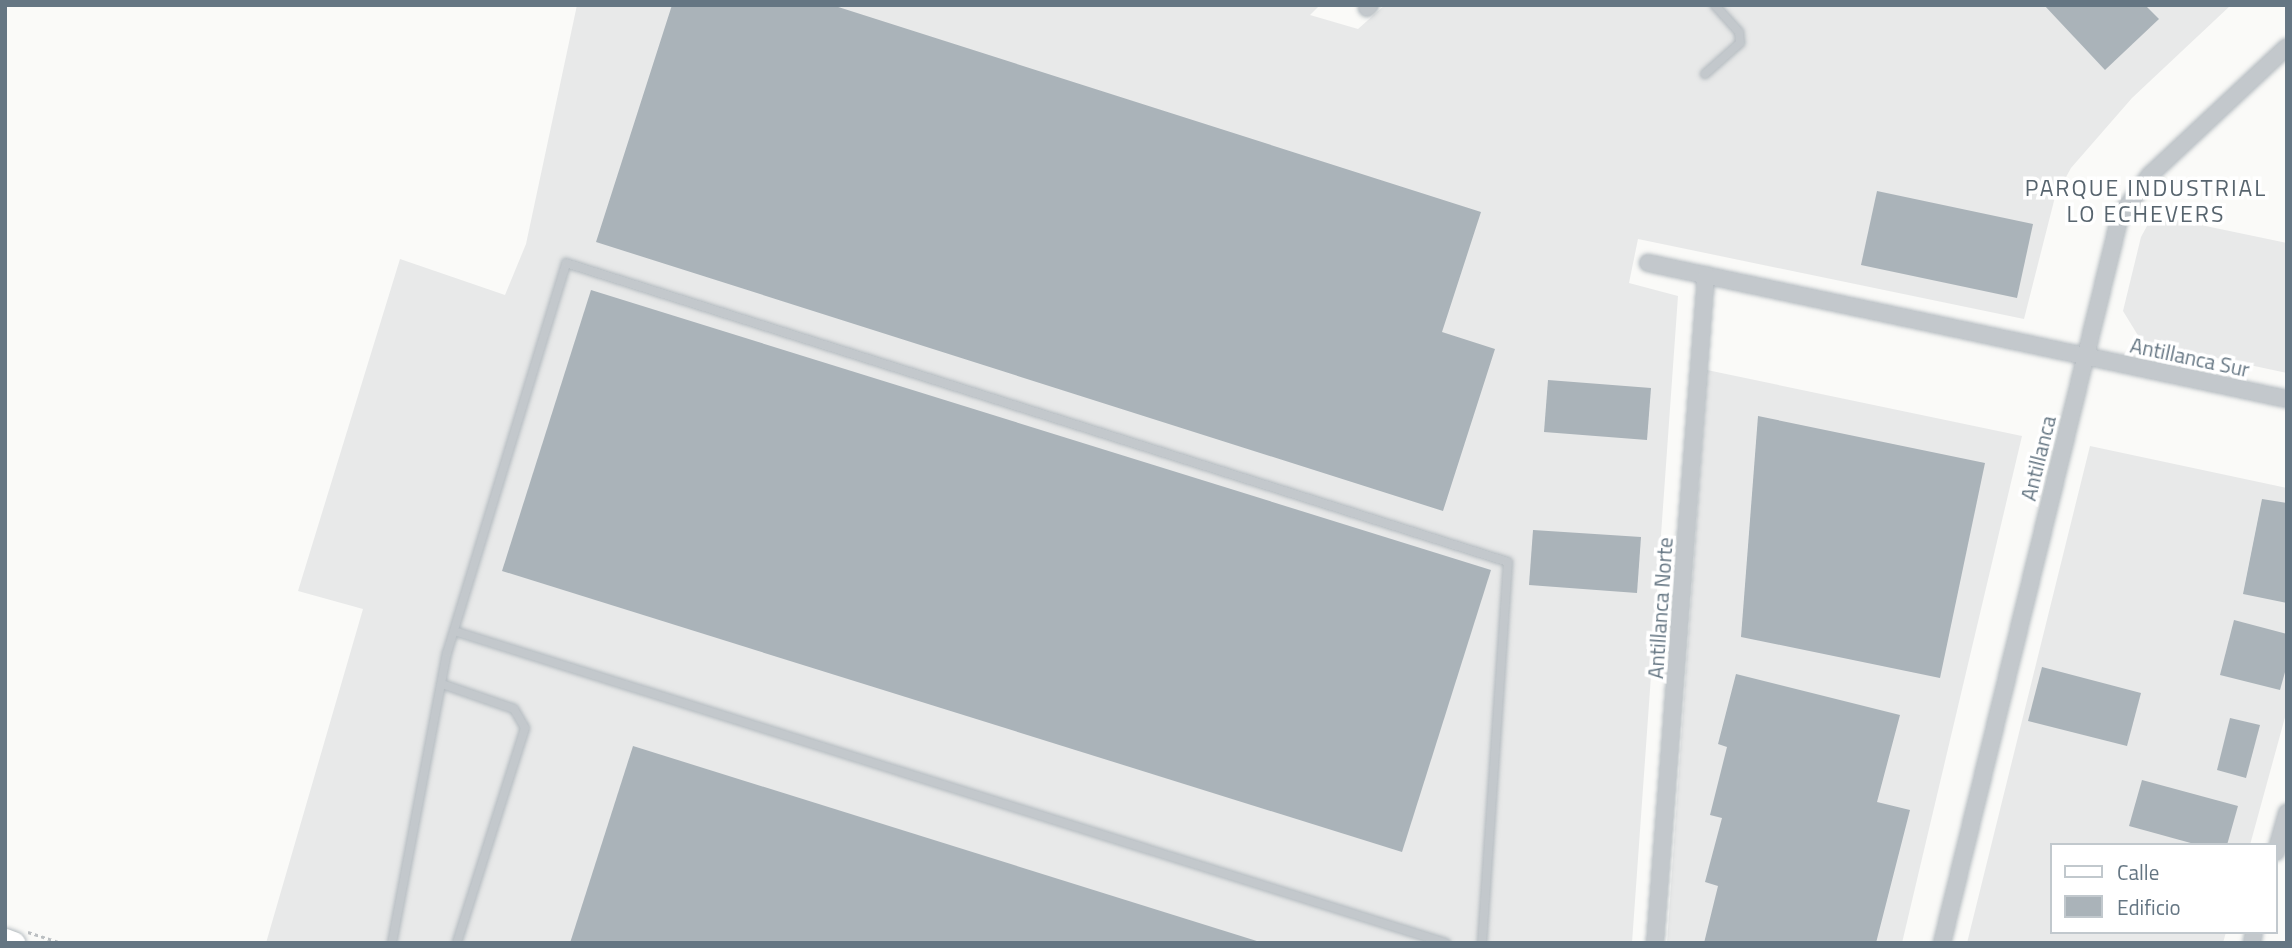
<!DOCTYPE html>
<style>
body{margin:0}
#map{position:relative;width:2292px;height:948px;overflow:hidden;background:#fafaf8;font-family:"Titillium Web",sans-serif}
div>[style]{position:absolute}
.built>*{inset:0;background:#e8e9e9}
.building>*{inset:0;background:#aab3b9}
.path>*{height:2.5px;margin-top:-1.25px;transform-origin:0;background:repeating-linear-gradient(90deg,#bbbfc2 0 3.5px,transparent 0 7px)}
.roads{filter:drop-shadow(0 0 2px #b3babf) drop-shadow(0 0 2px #b3babf)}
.lane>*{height:8px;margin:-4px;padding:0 4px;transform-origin:4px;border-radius:4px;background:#c3c8cc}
.street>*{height:16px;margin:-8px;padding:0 8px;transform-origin:8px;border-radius:8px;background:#c3c8cc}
.secondary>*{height:23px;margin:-11.5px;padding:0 11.5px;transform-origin:11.5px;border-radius:11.5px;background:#fff}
span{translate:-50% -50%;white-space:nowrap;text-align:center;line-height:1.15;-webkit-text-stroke:7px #fff;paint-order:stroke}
.street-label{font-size:21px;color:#657683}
.neighbourhood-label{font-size:23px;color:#57646e;letter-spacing:2px}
.frame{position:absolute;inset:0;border:7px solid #657683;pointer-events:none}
.legend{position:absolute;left:2050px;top:843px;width:228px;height:91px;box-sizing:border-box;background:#fff;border:2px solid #c1c8cd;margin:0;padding:9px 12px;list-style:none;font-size:21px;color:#657683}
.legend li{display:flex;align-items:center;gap:14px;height:35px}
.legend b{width:35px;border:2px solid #c1c8cd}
</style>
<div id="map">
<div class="built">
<div style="clip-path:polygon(577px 5px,1320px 5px,1310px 15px,1358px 29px,1385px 5px,2231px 5px,2132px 98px,2071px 168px,2055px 197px,2024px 319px,1638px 239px,1629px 283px,1678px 296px,1632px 943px,266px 943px,363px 609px,298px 591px,400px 259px,505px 295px,526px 244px)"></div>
<div style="clip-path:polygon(2153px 215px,2287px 243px,2287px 373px,2142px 342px,2123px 311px,2141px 237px)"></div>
<div style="clip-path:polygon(1707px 370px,2022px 436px,1902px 943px,1667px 943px)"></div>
<div style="clip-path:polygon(2090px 446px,2287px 488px,2287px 710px,2250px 845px,2052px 845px,2052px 932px,2226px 932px,2223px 943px,1967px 943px)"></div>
</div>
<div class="building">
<div style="clip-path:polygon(672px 5px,832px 5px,1481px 212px,1442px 332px,1495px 349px,1443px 511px,596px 242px)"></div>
<div style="clip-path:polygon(2044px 5px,2145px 5px,2159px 19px,2105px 70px)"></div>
<div style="clip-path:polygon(1877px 191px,2033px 224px,2017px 298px,1861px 265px)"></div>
<div style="clip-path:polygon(591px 290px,1491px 570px,1402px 852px,502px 571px)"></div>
<div style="clip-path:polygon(1548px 380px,1651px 388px,1647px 440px,1544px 432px)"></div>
<div style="clip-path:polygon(1758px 416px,1985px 463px,1940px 678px,1741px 637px)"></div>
<div style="clip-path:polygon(2262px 499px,2287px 503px,2287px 603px,2243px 594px)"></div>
<div style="clip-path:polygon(1533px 530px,1641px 537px,1637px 593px,1529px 585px)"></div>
<div style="clip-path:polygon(2234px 620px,2287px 634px,2287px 665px,2280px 690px,2220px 675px)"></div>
<div style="clip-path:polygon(2042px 667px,2141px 693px,2127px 746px,2028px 721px)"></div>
<div style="clip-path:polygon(1736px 674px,1900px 715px,1877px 802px,1910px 810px,1876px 943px,1704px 943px,1718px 886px,1705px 882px,1722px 818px,1710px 815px,1727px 747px,1718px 744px)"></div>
<div style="clip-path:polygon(2230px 718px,2260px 725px,2246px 778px,2217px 770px)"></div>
<div style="clip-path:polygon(633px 746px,1260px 942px,1260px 943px,570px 943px)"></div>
<div style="clip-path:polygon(2142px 780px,2238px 806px,2227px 845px,2198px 845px,2129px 826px)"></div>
</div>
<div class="path">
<div style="left:28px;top:932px;width:36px;rotate:18deg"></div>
</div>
<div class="roads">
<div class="lane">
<div style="left:1705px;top:74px;width:47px;rotate:-41.5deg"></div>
<div style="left:1740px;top:43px;width:11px;rotate:-95deg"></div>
<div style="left:1739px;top:32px;width:36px;rotate:-132deg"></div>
<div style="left:454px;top:631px;width:1040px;rotate:17.46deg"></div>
<div style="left:442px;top:684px;width:76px;rotate:19.1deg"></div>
<div style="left:514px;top:709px;width:22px;rotate:60deg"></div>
<div style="left:525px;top:728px;width:225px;rotate:107.6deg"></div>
<div style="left:392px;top:943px;width:295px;rotate:-79.3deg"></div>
<div style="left:447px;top:653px;width:408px;rotate:-73deg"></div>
<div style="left:566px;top:263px;width:988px;rotate:17.61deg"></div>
<div style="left:1508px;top:562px;width:382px;rotate:93.9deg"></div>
</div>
<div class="street">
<div style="left:1367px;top:8px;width:4px;rotate:-45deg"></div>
<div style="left:1648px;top:263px;width:653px;rotate:12.02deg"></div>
<div style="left:2276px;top:852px;width:41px;rotate:-74.2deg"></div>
<div style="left:1655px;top:943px;width:670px;rotate:-85.63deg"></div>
<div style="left:1942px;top:943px;width:748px;rotate:-76.24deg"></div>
<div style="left:2120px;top:216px;width:51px;rotate:-53.8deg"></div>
<div style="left:2150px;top:175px;width:187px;rotate:-43.1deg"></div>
<div style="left:2252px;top:943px;width:11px;rotate:-80deg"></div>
</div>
<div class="secondary">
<div style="left:5px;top:940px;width:9px;rotate:21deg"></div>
</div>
</div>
<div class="street-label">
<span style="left:2190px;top:357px;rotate:12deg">Antillanca Sur</span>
<span style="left:2038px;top:458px;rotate:-76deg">Antillanca</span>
<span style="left:1660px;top:608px;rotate:-86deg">Antillanca Norte</span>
</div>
<div class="neighbourhood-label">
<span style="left:2146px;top:201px">PARQUE INDUSTRIAL<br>LO ECHEVERS</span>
</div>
<div class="frame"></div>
<ul class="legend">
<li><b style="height:9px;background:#fff"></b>Calle</li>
<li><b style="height:19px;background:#aab3b9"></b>Edificio</li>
</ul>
</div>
